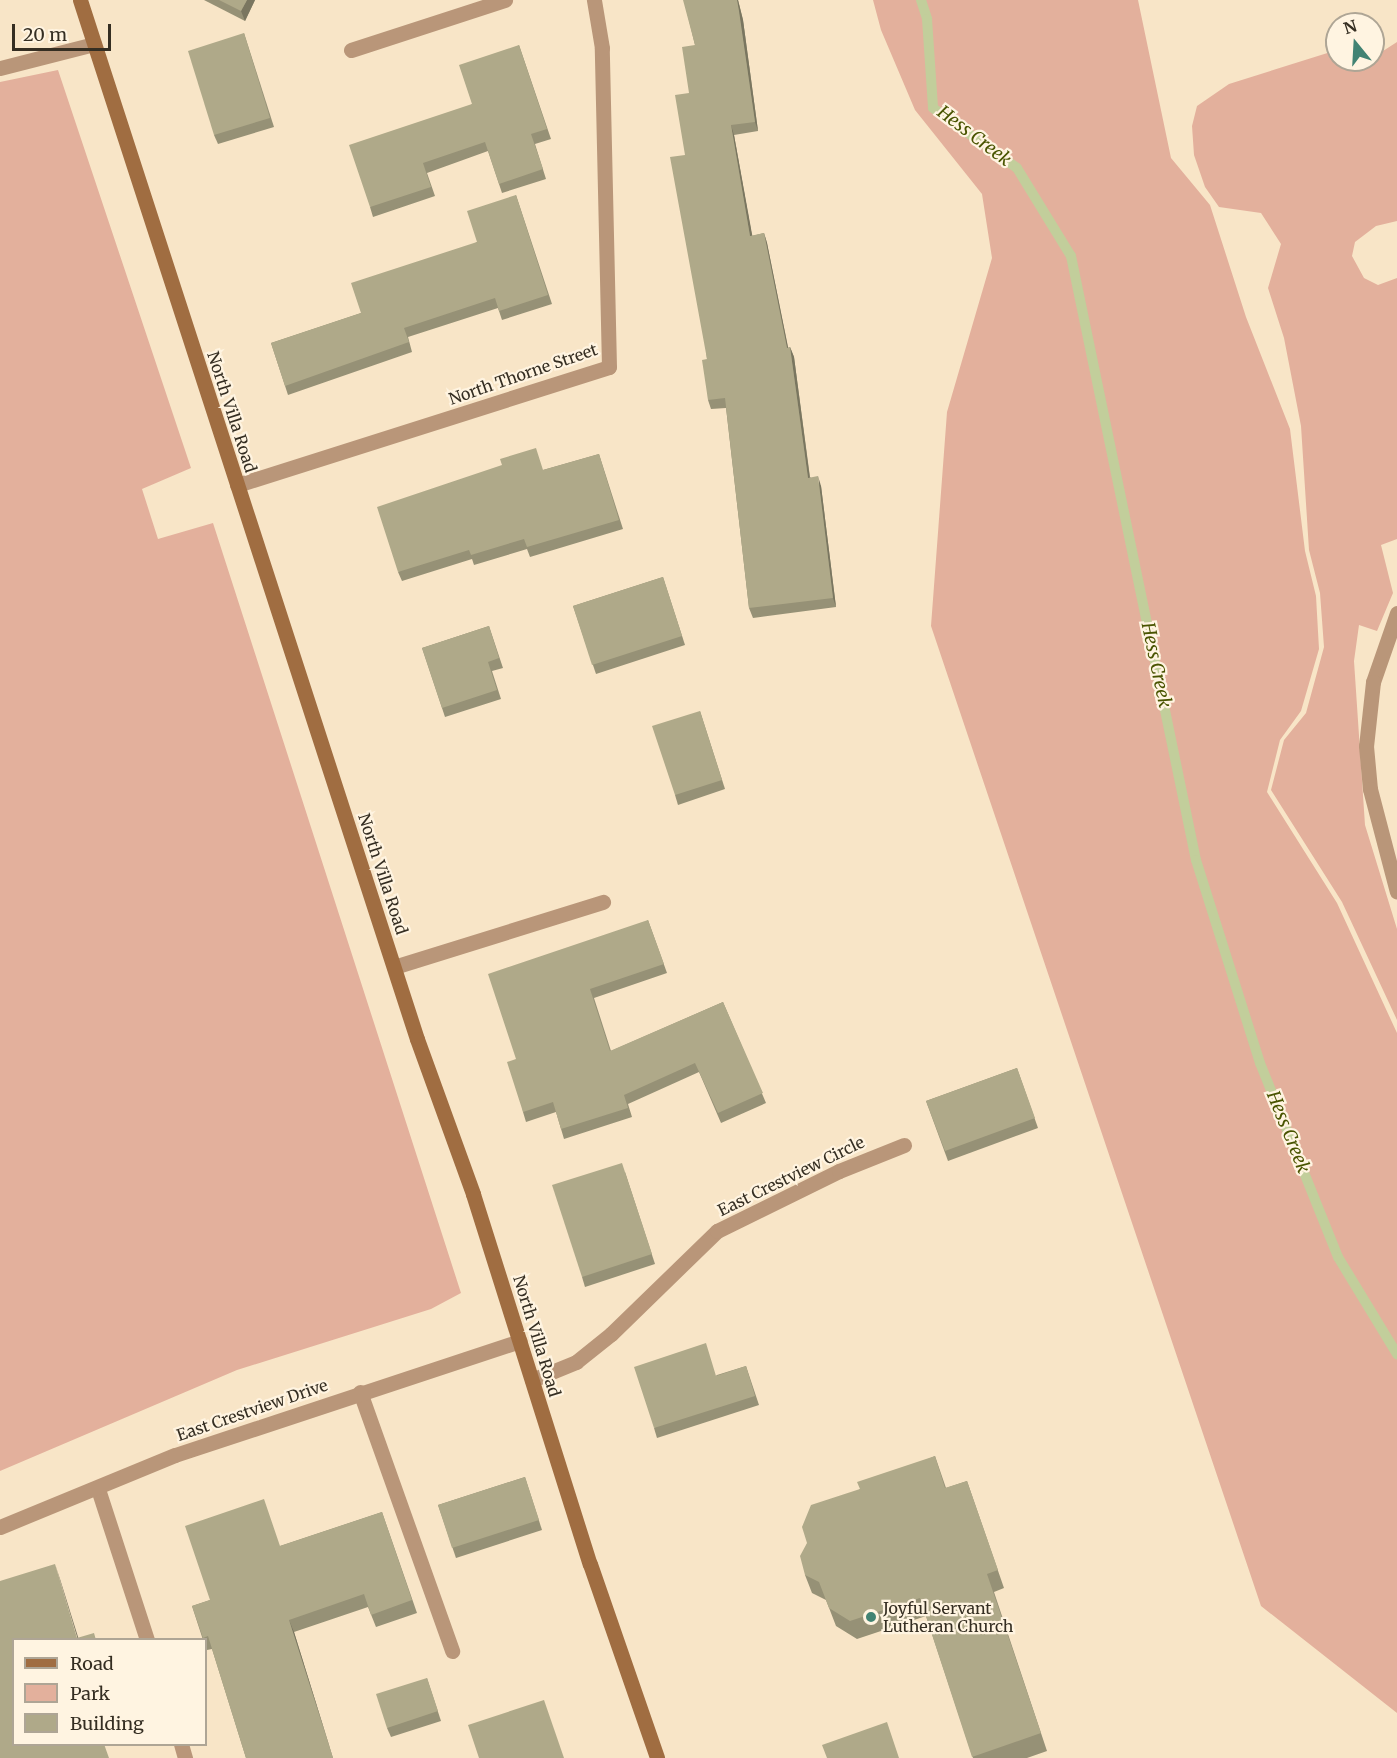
<!DOCTYPE html>
<style>
body{margin:0}
#map{position:relative;width:1397px;height:1758px;overflow:hidden;background:#f8e5c7;font-family:Merriweather,serif}
div>[style]{position:absolute}
.green>*{inset:0;background:#e3b09c}
.stream>*{height:10px;margin:-5px;padding:0 5px;transform-origin:5px;border-radius:5px;background:#c2ce9b}
.service>*{height:15px;margin:-7.5px;padding:0 7.5px;transform-origin:7.5px;border-radius:7.5px;background:#b99679}
.minor>*{height:15px;margin:-7.5px;padding:0 7.5px;transform-origin:7.5px;border-radius:7.5px;background:#b99679}
.tertiary>*{height:15px;margin:-7.5px;padding:0 7.5px;transform-origin:7.5px;border-radius:7.5px;background:#b99679}
.secondary>*{height:15px;margin:-7.5px;padding:0 7.5px;transform-origin:7.5px;border-radius:7.5px;background:#a06d41}
.wall>*{inset:0;background:#969176}
.shaded-wall>*{inset:0;background:#7a7660}
.building>*{inset:0;background:#afa989}
.dots>*{width:16px;height:16px;translate:-50% -50%;box-sizing:border-box;border:3px solid #fff4e1;border-radius:50%}
span{translate:-50% -50%;white-space:nowrap;text-align:center;line-height:1.15;-webkit-text-stroke:4.5px #fff4e1;paint-order:stroke}
.street-label{font-size:16px;color:#352e22}
.poi-label{font-size:16px;color:#352e22}
.left{translate:0 -50%;text-align:left}
.water-label{font-size:18px;color:#495400;font-style:italic}
.legend{position:absolute;left:12px;top:1638px;width:195px;height:108px;box-sizing:border-box;background:#fff4e1;border:2px solid #aea595;margin:0;padding:8px 10px;list-style:none;font-size:18px;color:#352e22}
.legend li{display:flex;align-items:center;gap:12px;height:30px}
.legend b{width:30px;border:2px solid #aea595}
.north{position:absolute;left:1325px;top:12px;width:60px;height:60px;box-sizing:border-box;background:#fff4e1;border:2px solid #aea595;border-radius:50%;rotate:342deg;font-size:16px;font-weight:700;line-height:24px;text-align:center;color:#352e22}
.north::after{content:'';display:block;margin:auto;width:21px;height:27px;background:#428373;clip-path:polygon(50% 0,100% 100%,50% 72%,0 100%)}
.scale{position:absolute;left:12px;top:24px;width:99px;height:27px;box-sizing:border-box;border:3px solid #352e22;border-top:0;padding-left:8px;font-size:18px;line-height:21px;white-space:nowrap;color:#352e22;-webkit-text-stroke:4px #fff4e1;paint-order:stroke}
</style>
<div id="map">
<div class="green">
<div style="clip-path:polygon(873px 0,1138px 0,1171px 158px,1210px 205px,1246px 317px,1290px 429px,1305px 551px,1316px 596px,1319px 649px,1301px 711px,1280px 740px,1267px 792px,1337px 903px,1397px 1033px,1397px 1713px,1261px 1606px,931px 626px,947px 412px,992px 258px,982px 194px,915px 110px,881px 30px)"></div>
<div style="clip-path:polygon(1397px 42px,1397px 221px,1376px 226px,1355px 242px,1352px 256px,1364px 278px,1378px 285px,1397px 278px,1397px 539px,1381px 545px,1393px 593px,1377px 631px,1359px 625px,1354px 661px,1365px 825px,1397px 929px,1397px 1020px,1342px 902px,1271px 790px,1284px 740px,1306px 713px,1324px 647px,1320px 593px,1309px 550px,1301px 426px,1284px 338px,1268px 288px,1281px 244px,1261px 213px,1219px 207px,1205px 187px,1194px 155px,1192px 126px,1197px 106px,1229px 84px,1337px 50px,1337px 60px,1373px 60px,1373px 51px,1383px 51px)"></div>
<div style="clip-path:polygon(58px 70px,191px 468px,142px 489px,158px 539px,213px 523px,461px 1293px,431px 1309px,237px 1370px,0 1471px,0 82px)"></div>
</div>
<div class="stream">
<div style="left:921px;top:0;width:20px;rotate:72deg"></div>
<div style="left:927px;top:19px;width:89px;rotate:86.1deg"></div>
<div style="left:933px;top:108px;width:103px;rotate:35.5deg"></div>
<div style="left:1017px;top:168px;width:103px;rotate:58.5deg"></div>
<div style="left:1071px;top:256px;width:617px;rotate:78.31deg"></div>
<div style="left:1196px;top:860px;width:213px;rotate:72.5deg"></div>
<div style="left:1260px;top:1063px;width:209px;rotate:68.1deg"></div>
<div style="left:1338px;top:1257px;width:114px;rotate:58.7deg"></div>
</div>
<div class="service">
<div style="left:0;top:68px;width:97px;rotate:-14.3deg"></div>
<div style="left:1397px;top:613px;width:73px;rotate:109.2deg"></div>
<div style="left:1373px;top:682px;width:64px;rotate:96.2deg"></div>
<div style="left:1366px;top:746px;width:43px;rotate:84.7deg"></div>
<div style="left:1370px;top:789px;width:106px;rotate:75.3deg"></div>
<div style="left:394px;top:967px;width:219px;rotate:-17.3deg"></div>
</div>
<div class="minor">
<div style="left:351px;top:50px;width:162px;rotate:-18deg"></div>
<div style="left:237px;top:485px;width:390px;rotate:-17.6deg"></div>
<div style="left:609px;top:367px;width:319px;rotate:-91.3deg"></div>
<div style="left:602px;top:48px;width:49px;rotate:-99.5deg"></div>
<div style="left:532px;top:1380px;width:48px;rotate:-22.2deg"></div>
<div style="left:576px;top:1362px;width:45px;rotate:-38.7deg"></div>
<div style="left:611px;top:1334px;width:148px;rotate:-44.2deg"></div>
<div style="left:717px;top:1231px;width:136px;rotate:-26.2deg"></div>
<div style="left:839px;top:1171px;width:70px;rotate:-21.8deg"></div>
<div style="left:360px;top:1392px;width:275px;rotate:70.4deg"></div>
<div style="left:98px;top:1489px;width:159px;rotate:72deg"></div>
<div style="left:181px;top:1744px;width:15px;rotate:74deg"></div>
</div>
<div class="tertiary">
<div style="left:0;top:1527px;width:189px;rotate:-22.4deg"></div>
<div style="left:175px;top:1455px;width:363px;rotate:-18.3deg"></div>
</div>
<div class="secondary">
<div style="left:80px;top:0;width:1092px;rotate:72.03deg"></div>
<div style="left:417px;top:1039px;width:165px;rotate:70.1deg"></div>
<div style="left:473px;top:1194px;width:388px;rotate:72.5deg"></div>
<div style="left:590px;top:1564px;width:205px;rotate:70.9deg"></div>
</div>
<div class="wall">
<div style="clip-path:polygon(204px 0,255px 0,245px 21px)"></div>
<div style="clip-path:polygon(684px 0,738px 0,743px 20px,758px 131px,734px 135px,752px 236px,764px 233px,767px 243px,788px 348px,790px 347px,794px 357px,810px 477px,821px 486px,836px 607px,753px 618px,749px 608px,726px 408px,711px 409px,708px 400px,707px 359px,685px 155px,689px 93px,695px 45px)"></div>
<div style="clip-path:polygon(244px 33px,274px 127px,218px 144px,214px 135px)"></div>
<div style="clip-path:polygon(519px 45px,551px 139px,535px 144px,546px 179px,502px 193px,488px 151px,427px 173px,435px 196px,373px 217px,370px 207px,472px 104px)"></div>
<div style="clip-path:polygon(516px 195px,552px 304px,502px 320px,498px 308px,408px 337px,412px 352px,288px 395px,271px 343px,361px 313px,477px 242px)"></div>
<div style="clip-path:polygon(599px 454px,623px 529px,530px 557px,527px 549px,474px 565px,472px 559px,402px 581px,398px 572px,543px 470px)"></div>
<div style="clip-path:polygon(663px 577px,685px 645px,596px 674px,573px 606px)"></div>
<div style="clip-path:polygon(489px 626px,503px 668px,492px 671px,501px 699px,445px 717px,422px 648px)"></div>
<div style="clip-path:polygon(700px 711px,725px 789px,678px 805px,675px 795px)"></div>
<div style="clip-path:polygon(648px 920px,667px 973px,594px 998px,611px 1051px,723px 1002px,766px 1103px,721px 1123px,699px 1072px,628px 1104px,632px 1117px,564px 1139px,556px 1112px,526px 1122px,523px 1112px,516px 1059px)"></div>
<div style="clip-path:polygon(1017px 1068px,1038px 1128px,948px 1161px,926px 1101px)"></div>
<div style="clip-path:polygon(625px 1172px,655px 1264px,585px 1287px,582px 1277px)"></div>
<div style="clip-path:polygon(746px 1366px,759px 1405px,657px 1438px,654px 1428px,717px 1375px)"></div>
<div style="clip-path:polygon(935px 1456px,946px 1488px,967px 1481px,1004px 1588px,994px 1592px,1047px 1751px,1027px 1758px,973px 1758px,926px 1616px,857px 1639px,836px 1626px,826px 1600px,812px 1593px,805px 1575px,807px 1543px,860px 1489px)"></div>
<div style="clip-path:polygon(525px 1477px,542px 1530px,456px 1558px,438px 1505px)"></div>
<div style="clip-path:polygon(382px 1512px,417px 1613px,376px 1627px,368px 1607px,294px 1632px,333px 1758px,246px 1758px,212px 1649px,207px 1650px,206px 1645px,206px 1640px,203px 1640px,192px 1606px,210px 1600px,280px 1546px)"></div>
<div style="clip-path:polygon(427px 1678px,441px 1721px,391px 1737px,387px 1728px)"></div>
</div>
<div class="shaded-wall">
<div style="clip-path:polygon(247px 0,255px 0,245px 21px,241px 11px)"></div>
<div style="clip-path:polygon(737px 0,738px 0,743px 20px,758px 131px,755px 122px)"></div>
<div style="clip-path:polygon(731px 125px,734px 135px,754px 245px,750px 236px)"></div>
<div style="clip-path:polygon(764px 233px,767px 243px,790px 357px,787px 348px)"></div>
<div style="clip-path:polygon(790px 347px,794px 357px,811px 487px,808px 478px)"></div>
<div style="clip-path:polygon(818px 476px,821px 486px,836px 607px,833px 598px)"></div>
<div style="clip-path:polygon(55px 1564px,60px 1579px,79px 1640px,78px 1640px)"></div>
<div style="clip-path:polygon(289px 1620px,294px 1632px,333px 1758px)"></div>
</div>
<div class="building">
<div style="clip-path:polygon(219px 0,247px 0,241px 11px)"></div>
<div style="clip-path:polygon(683px 0,737px 0,739px 11px,755px 122px,731px 125px,750px 236px,764px 233px,787px 348px,790px 347px,808px 478px,818px 476px,833px 598px,749px 608px,725px 398px,708px 400px,702px 360px,707px 359px,670px 157px,685px 155px,675px 95px,689px 93px,682px 47px,695px 45px)"></div>
<div style="clip-path:polygon(244px 33px,270px 118px,214px 135px,188px 51px)"></div>
<div style="clip-path:polygon(519px 45px,547px 129px,531px 134px,543px 169px,499px 184px,485px 142px,423px 163px,431px 187px,370px 207px,349px 145px,472px 104px,459px 65px)"></div>
<div style="clip-path:polygon(516px 195px,548px 295px,499px 311px,495px 298px,404px 328px,409px 342px,285px 386px,271px 343px,361px 313px,351px 283px,477px 242px,467px 211px)"></div>
<div style="clip-path:polygon(536px 448px,543px 470px,599px 454px,619px 520px,527px 547px,524px 539px,471px 555px,469px 550px,398px 572px,377px 507px,502px 465px,500px 459px)"></div>
<div style="clip-path:polygon(663px 577px,682px 636px,592px 665px,573px 606px)"></div>
<div style="clip-path:polygon(489px 626px,499px 658px,488px 662px,497px 690px,442px 708px,422px 648px)"></div>
<div style="clip-path:polygon(700px 711px,722px 780px,675px 795px,652px 726px)"></div>
<div style="clip-path:polygon(648px 920px,664px 964px,590px 989px,610px 1051px,723px 1002px,763px 1093px,718px 1113px,695px 1063px,624px 1095px,628px 1108px,561px 1129px,553px 1102px,523px 1112px,507px 1062px,516px 1059px,488px 974px)"></div>
<div style="clip-path:polygon(1017px 1068px,1035px 1118px,945px 1151px,926px 1101px)"></div>
<div style="clip-path:polygon(622px 1163px,652px 1254px,582px 1277px,552px 1185px)"></div>
<div style="clip-path:polygon(706px 1343px,716px 1376px,746px 1366px,755px 1396px,654px 1428px,634px 1367px)"></div>
<div style="clip-path:polygon(935px 1456px,945px 1488px,967px 1481px,998px 1570px,987px 1574px,1041px 1733px,972px 1757px,920px 1598px,850px 1621px,829px 1608px,819px 1582px,805px 1575px,800px 1556px,807px 1543px,802px 1527px,811px 1505px,860px 1489px,857px 1482px)"></div>
<div style="clip-path:polygon(525px 1477px,539px 1520px,452px 1548px,438px 1505px)"></div>
<div style="clip-path:polygon(264px 1499px,280px 1546px,382px 1512px,412px 1600px,371px 1615px,364px 1594px,289px 1620px,333px 1758px,246px 1758px,208px 1636px,203px 1638px,192px 1606px,210px 1600px,185px 1526px)"></div>
<div style="clip-path:polygon(55px 1564px,77px 1638px,94px 1633px,96px 1640px,14px 1640px,14px 1744px,104px 1744px,109px 1758px,0 1758px,0 1581px)"></div>
<div style="clip-path:polygon(427px 1678px,438px 1711px,387px 1728px,376px 1694px)"></div>
<div style="clip-path:polygon(544px 1700px,564px 1758px,479px 1758px,468px 1725px)"></div>
<div style="clip-path:polygon(887px 1722px,899px 1758px,827px 1758px,822px 1745px)"></div>
</div>
<div class="dots">
<div style="left:871px;top:1617px;background:#428373"></div>
</div>
<div class="street-label">
<span style="left:523px;top:374px;rotate:-19deg">North Thorne Street</span>
<span style="left:232px;top:412px;rotate:72deg">North Villa Road</span>
<span style="left:383px;top:874px;rotate:72deg">North Villa Road</span>
<span style="left:791px;top:1176px;rotate:-26deg">East Crestview Circle</span>
<span style="left:537px;top:1336px;rotate:73deg">North Villa Road</span>
<span style="left:252px;top:1410px;rotate:-19deg">East Crestview Drive</span>
</div>
<div class="poi-label">
<span class="left" style="left:883px;top:1617px">Joyful Servant<br>Lutheran Church</span>
</div>
<div class="water-label">
<span style="left:974px;top:136px;rotate:37deg">Hess Creek</span>
<span style="left:1156px;top:665px;rotate:78deg">Hess Creek</span>
<span style="left:1288px;top:1132px;rotate:68deg">Hess Creek</span>
</div>
<ul class="legend">
<li><b style="height:8px;background:#a06d41"></b>Road</li>
<li><b style="height:16px;background:#e3b09c"></b>Park</li>
<li><b style="height:16px;background:#afa989"></b>Building</li>
</ul>
<div class="north">N</div>
<div class="scale">20 m</div>
</div>
